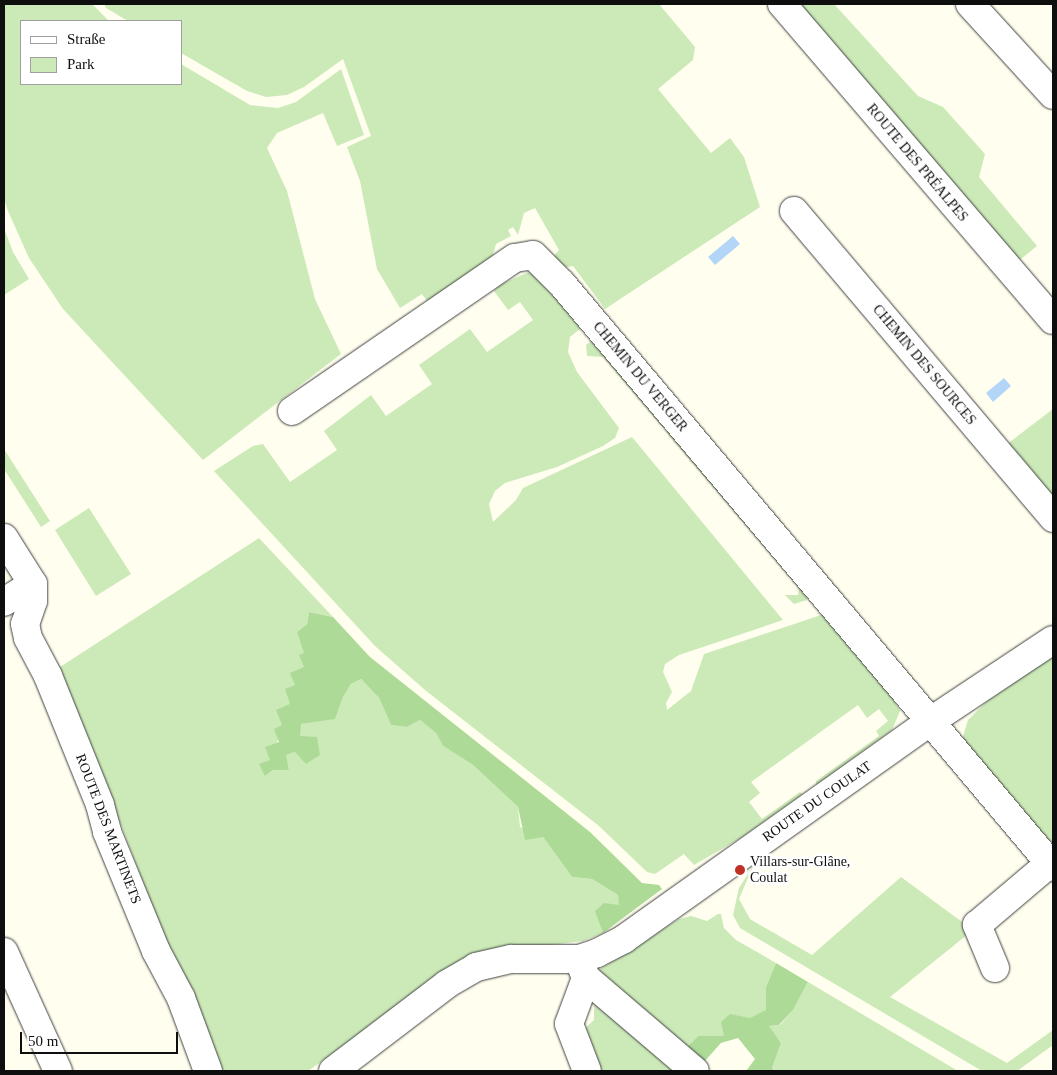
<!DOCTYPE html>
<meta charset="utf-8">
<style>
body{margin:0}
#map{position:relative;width:1057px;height:1075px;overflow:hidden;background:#fffeef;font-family:"Times New Roman",serif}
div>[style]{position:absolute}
.green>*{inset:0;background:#cceab8}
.forest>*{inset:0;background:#addb97}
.water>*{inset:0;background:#b3d5f7}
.roads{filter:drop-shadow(0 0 1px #414141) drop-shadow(0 0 1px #414141)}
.minor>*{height:28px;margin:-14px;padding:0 14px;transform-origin:14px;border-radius:14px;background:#fff}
.dots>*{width:14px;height:14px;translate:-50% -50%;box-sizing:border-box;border:2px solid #fff;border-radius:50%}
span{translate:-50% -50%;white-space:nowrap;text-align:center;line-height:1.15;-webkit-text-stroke:5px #fff;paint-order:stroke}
.street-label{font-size:14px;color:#0e0e0e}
.poi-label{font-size:14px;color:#0e0e0e}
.left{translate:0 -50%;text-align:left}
.frame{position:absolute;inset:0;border:5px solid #0e0e0e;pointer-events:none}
.legend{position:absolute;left:20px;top:20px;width:162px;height:65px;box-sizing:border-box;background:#fff;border:1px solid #9f9f9f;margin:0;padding:6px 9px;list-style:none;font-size:15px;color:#0e0e0e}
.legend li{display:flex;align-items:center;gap:10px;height:25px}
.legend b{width:25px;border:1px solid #9f9f9f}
.scale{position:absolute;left:20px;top:1032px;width:158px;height:22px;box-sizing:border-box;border:2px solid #0e0e0e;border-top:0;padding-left:6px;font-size:15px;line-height:18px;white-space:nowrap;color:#0e0e0e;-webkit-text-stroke:4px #fff;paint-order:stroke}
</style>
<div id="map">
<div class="green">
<div style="clip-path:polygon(4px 4px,92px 4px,109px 21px,21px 21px,21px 84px,181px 84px,181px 64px,250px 105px,278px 108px,296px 102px,341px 69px,364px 135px,337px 146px,323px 113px,277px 133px,267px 148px,287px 191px,315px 299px,341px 354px,203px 460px,63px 309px,29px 258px,8px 211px,4px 199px)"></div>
<div style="clip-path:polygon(104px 4px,659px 4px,695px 47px,693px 60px,658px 89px,711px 153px,730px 138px,744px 157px,760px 207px,605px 309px,573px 266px,562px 268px,553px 257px,559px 250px,535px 208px,524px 213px,518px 235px,513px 227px,508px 230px,511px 236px,496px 244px,492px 258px,432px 308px,422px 294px,400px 308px,377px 269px,360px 181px,347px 147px,371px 136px,343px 59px,304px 87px,287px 95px,266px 97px,247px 91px,181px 53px,181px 21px,128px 21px,106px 8px)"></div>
<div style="clip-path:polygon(795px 4px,834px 4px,918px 96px,943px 107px,985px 154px,979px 177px,1037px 246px,1016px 263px)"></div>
<div style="clip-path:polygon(4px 228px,13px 252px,29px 279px,4px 295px)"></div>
<div style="clip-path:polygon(529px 272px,538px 277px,581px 328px,570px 337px,568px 352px,577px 372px,619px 428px,615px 438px,603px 446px,557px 467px,505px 483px,495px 491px,489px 504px,493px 522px,516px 500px,523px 488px,632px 437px,783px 620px,679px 655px,665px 664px,663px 672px,672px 692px,666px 703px,667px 710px,691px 691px,704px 654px,824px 614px,869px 671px,886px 686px,900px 711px,892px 730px,816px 785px,816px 781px,879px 736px,876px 731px,888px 721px,879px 709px,867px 718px,858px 705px,751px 782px,760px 793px,749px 802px,762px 819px,800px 792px,803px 794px,739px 839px,694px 865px,684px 854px,655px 874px,647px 872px,599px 826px,425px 690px,375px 646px,214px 471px,253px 446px,263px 444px,290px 482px,337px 450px,324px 431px,371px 395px,386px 416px,432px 384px,419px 365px,470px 329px,487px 352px,533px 320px,520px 302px,508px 310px,494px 291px,499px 285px)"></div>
<div style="clip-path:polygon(593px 340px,666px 426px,663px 428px,603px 357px,587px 356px,586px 345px)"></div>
<div style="clip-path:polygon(1053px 409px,1053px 503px,1006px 445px)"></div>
<div style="clip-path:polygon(669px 430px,808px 594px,807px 600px,794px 604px,785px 595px,798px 595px,799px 588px,666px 432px)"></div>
<div style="clip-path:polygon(4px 449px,50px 521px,41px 527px,4px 469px)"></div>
<div style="clip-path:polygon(89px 508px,131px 574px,96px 596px,55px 530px)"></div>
<div style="clip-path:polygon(259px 538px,333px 617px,309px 612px,307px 624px,297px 632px,305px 653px,304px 667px,265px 776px,273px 770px,289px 770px,285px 755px,295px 752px,301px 724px,335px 718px,343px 697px,351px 684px,361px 679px,379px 698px,391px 725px,407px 727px,420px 720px,436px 733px,443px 746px,473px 765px,518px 807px,520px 827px,543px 837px,572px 877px,592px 879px,618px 895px,620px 905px,596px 911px,603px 933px,583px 941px,542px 946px,508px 945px,467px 957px,308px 1071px,216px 1071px,60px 667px)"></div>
<div style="clip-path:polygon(1053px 656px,1053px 850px,966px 748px,963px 736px,968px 720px,985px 703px)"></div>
<div style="clip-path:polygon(753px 866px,739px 899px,750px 919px,812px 955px,901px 877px,973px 930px,890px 997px,1007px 1063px,1053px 1030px,1053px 1045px,1017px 1071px,982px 1071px,740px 928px,733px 915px,739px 888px)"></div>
<div style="clip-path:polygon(718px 914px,721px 914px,724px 928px,736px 940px,776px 963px,766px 987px,766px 1010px,724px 1036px,698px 1036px,687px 1047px,615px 992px,599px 970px,679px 919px,691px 916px,707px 921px)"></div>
<div style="clip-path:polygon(808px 982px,958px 1071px,775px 1071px,772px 1068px,781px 1043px,768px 1026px,780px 1025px,793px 1010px)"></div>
<div style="clip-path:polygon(594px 1004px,669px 1065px,674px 1071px,596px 1071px,580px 1033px,594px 1020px)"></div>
</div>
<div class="forest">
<div style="clip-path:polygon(309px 612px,333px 617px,370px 657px,590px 832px,642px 883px,659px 885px,662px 889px,603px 933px,595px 911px,604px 903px,619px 905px,618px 895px,592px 879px,572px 877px,543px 837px,525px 840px,518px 807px,473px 765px,443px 746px,436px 733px,420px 720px,407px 727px,391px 725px,379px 698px,361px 679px,351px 684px,343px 697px,335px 719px,301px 724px,300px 736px,317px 737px,320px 755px,306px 764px,295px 752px,286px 755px,289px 770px,273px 770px,265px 776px,259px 764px,270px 760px,265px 747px,279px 742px,274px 729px,282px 725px,276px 710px,290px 704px,285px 689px,295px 685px,290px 673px,304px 667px,299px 655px,304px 653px,297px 632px,307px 624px)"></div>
<div style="clip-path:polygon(776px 963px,808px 982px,793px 1010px,779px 1025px,769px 1026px,781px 1043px,772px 1068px,775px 1071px,746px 1071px,755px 1059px,738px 1038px,721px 1043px,703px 1063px,687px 1047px,698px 1036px,724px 1036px,721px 1022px,730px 1014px,750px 1018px,766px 1010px,766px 987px)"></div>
</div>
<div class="water">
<div style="clip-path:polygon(733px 236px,740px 244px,715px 265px,708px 257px)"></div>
<div style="clip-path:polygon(1004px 378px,1011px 386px,993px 402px,986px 393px)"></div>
</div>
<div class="roads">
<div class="minor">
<div style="left:782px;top:4px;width:416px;rotate:49.4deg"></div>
<div style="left:970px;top:4px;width:123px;rotate:47.6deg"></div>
<div style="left:794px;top:211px;width:402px;rotate:49.8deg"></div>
<div style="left:292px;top:411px;width:270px;rotate:-34.5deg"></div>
<div style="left:515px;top:258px;width:18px;rotate:-9deg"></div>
<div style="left:533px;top:255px;width:41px;rotate:45deg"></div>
<div style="left:562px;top:284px;width:762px;rotate:49.9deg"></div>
<div style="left:4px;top:538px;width:54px;rotate:57.8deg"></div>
<div style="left:33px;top:584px;width:17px;rotate:90deg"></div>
<div style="left:33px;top:601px;width:24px;rotate:109deg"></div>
<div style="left:25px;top:624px;width:14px;rotate:78deg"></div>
<div style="left:28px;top:638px;width:43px;rotate:62.2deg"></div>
<div style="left:48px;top:676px;width:139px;rotate:68deg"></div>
<div style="left:100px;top:805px;width:28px;rotate:75deg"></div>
<div style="left:107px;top:832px;width:129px;rotate:67.6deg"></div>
<div style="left:156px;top:951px;width:53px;rotate:62deg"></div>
<div style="left:181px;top:998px;width:78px;rotate:69.7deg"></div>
<div style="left:4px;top:602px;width:34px;rotate:-32deg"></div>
<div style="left:4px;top:952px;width:131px;rotate:65.6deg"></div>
<div style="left:580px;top:963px;width:16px;rotate:68deg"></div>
<div style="left:586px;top:978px;width:49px;rotate:110.3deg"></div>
<div style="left:569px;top:1024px;width:50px;rotate:69deg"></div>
<div style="left:995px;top:968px;width:47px;rotate:-112.7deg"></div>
<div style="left:977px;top:925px;width:96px;rotate:-40.3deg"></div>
<div style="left:586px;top:978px;width:143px;rotate:40.5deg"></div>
<div style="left:333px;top:1071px;width:143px;rotate:-37.3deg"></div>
<div style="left:447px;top:984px;width:34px;rotate:-30deg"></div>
<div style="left:476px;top:967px;width:36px;rotate:-13deg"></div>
<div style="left:511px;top:959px;width:68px"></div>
<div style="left:579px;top:959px;width:19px;rotate:-18deg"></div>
<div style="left:597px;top:953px;width:30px;rotate:-27deg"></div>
<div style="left:624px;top:939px;width:377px;rotate:-35.4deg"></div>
<div style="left:931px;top:721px;width:146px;rotate:-33.6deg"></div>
</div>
</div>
<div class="dots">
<div style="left:740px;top:870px;background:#bf3025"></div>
</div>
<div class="street-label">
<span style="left:917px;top:163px;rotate:50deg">ROUTE DES PRÉALPES</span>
<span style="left:924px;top:365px;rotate:50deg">CHEMIN DES SOURCES</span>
<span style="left:640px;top:377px;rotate:50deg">CHEMIN DU VERGER</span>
<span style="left:817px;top:802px;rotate:-35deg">ROUTE DU COULAT</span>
<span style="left:108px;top:829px;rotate:69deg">ROUTE DES MARTINETS</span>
</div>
<div class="poi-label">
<span class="left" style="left:750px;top:870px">Villars-sur-Glâne,<br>Coulat</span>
</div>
<div class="frame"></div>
<ul class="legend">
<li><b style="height:6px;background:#fff"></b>Straße</li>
<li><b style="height:14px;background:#cceab8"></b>Park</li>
</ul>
<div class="scale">50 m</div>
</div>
